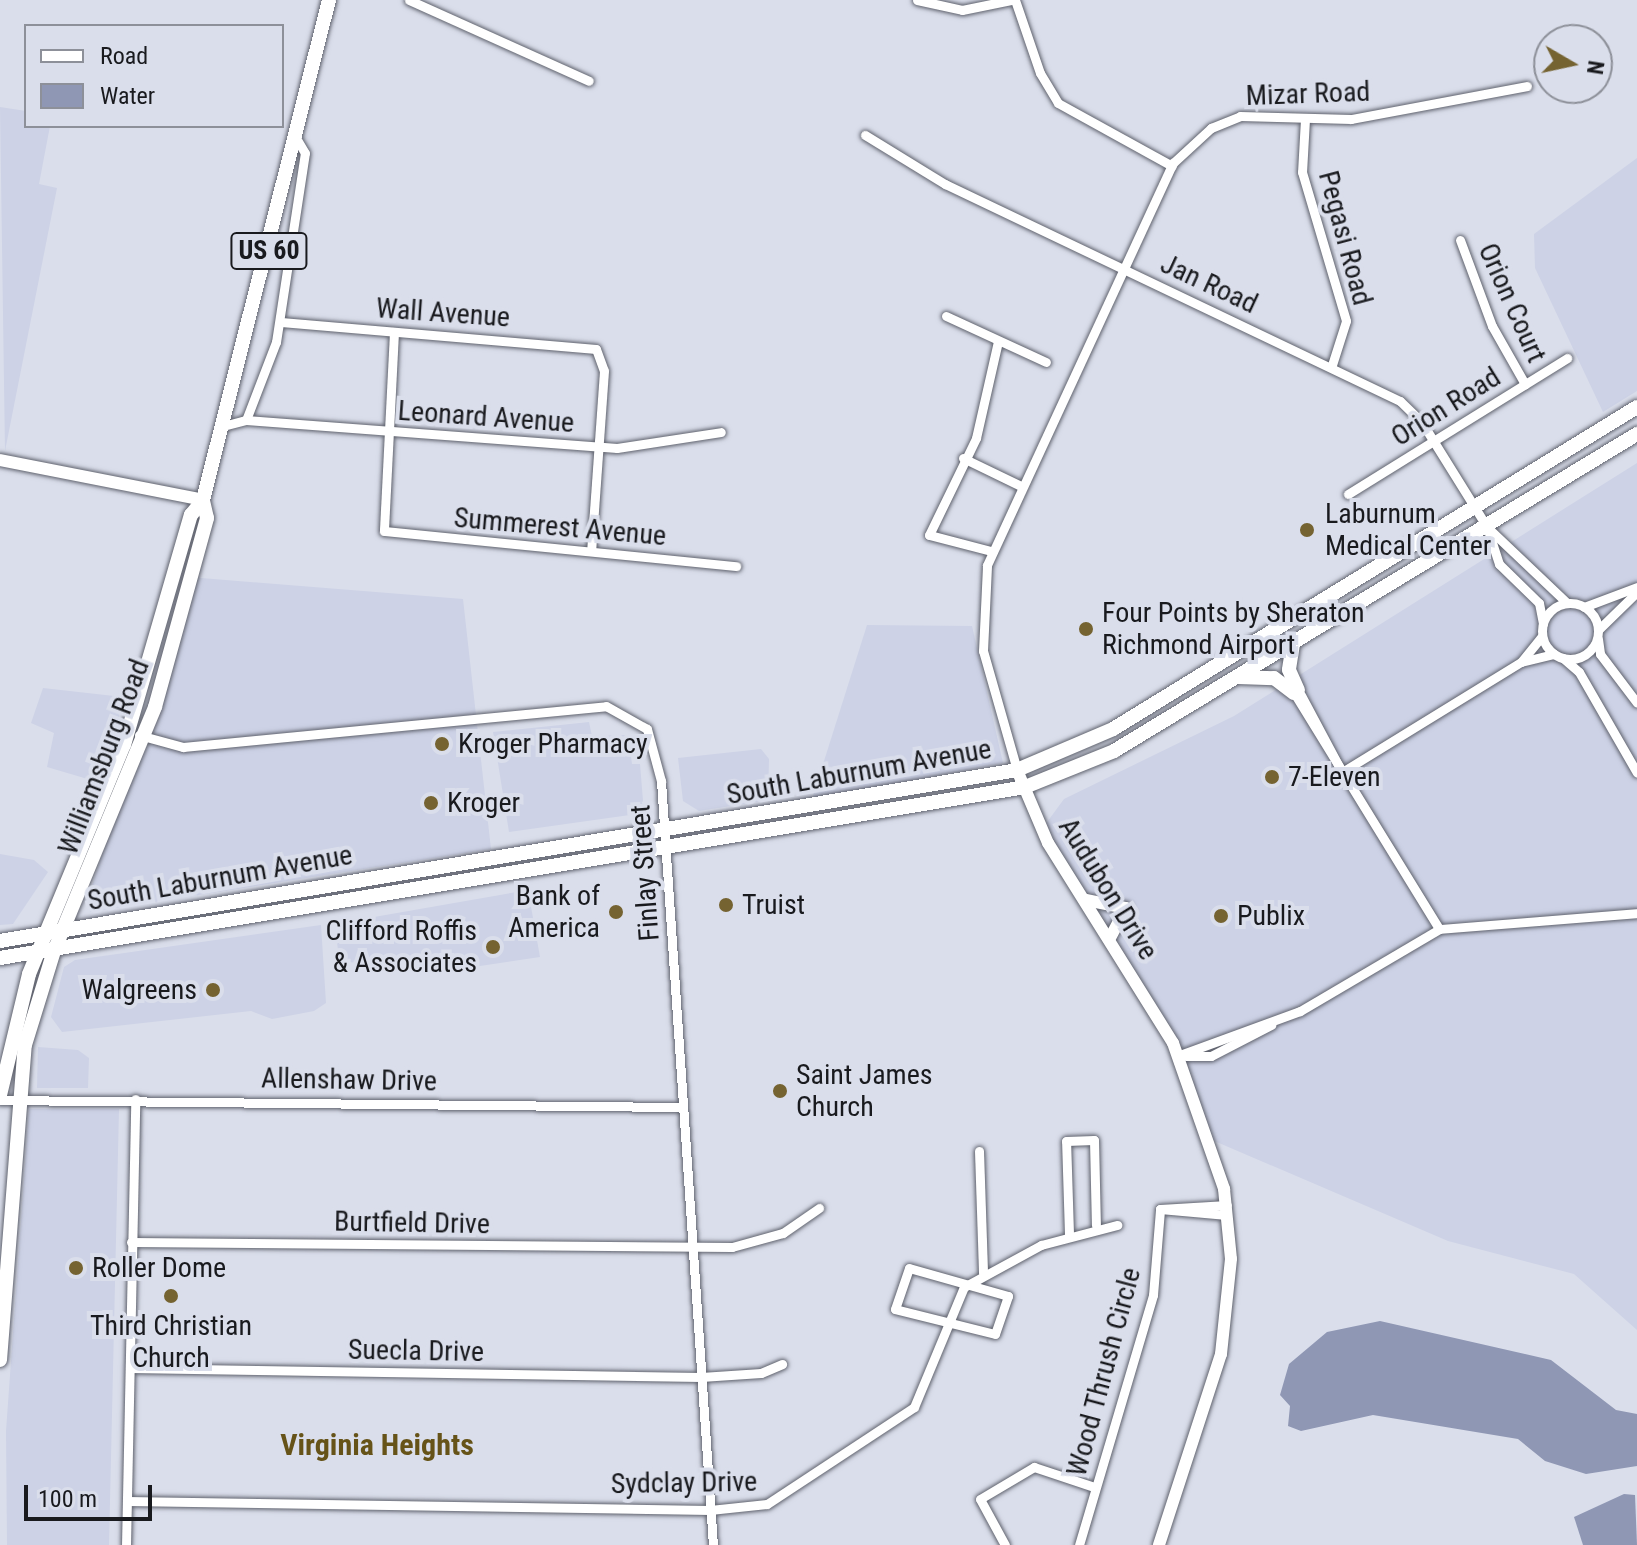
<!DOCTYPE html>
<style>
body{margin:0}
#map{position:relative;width:1637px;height:1545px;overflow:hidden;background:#dadeeb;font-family:"Roboto Condensed",sans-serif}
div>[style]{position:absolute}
.built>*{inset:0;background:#cdd2e6}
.water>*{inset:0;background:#8f97b4}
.roads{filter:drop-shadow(0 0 2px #5f626d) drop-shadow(0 0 2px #5f626d)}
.minor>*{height:9px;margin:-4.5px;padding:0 4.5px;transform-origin:4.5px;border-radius:4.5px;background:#fff}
.minor>.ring{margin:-4.5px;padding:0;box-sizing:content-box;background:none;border:9px solid #fff;border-radius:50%}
.tertiary>*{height:12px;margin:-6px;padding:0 6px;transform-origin:6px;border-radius:6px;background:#fff}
.primary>*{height:14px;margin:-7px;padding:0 7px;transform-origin:7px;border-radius:7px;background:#fff}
.dots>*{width:22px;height:22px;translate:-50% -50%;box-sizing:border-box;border:4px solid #dadeeb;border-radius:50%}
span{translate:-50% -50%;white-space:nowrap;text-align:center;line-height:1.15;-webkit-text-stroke:8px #dadeeb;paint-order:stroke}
.shield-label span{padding:2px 6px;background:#dadeeb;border:2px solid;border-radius:6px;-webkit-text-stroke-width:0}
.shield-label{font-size:26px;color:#191a1e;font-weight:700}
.street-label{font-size:28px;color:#191a1e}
.poi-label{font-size:28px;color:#191a1e}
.left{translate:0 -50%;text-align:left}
.right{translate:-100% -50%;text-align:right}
.neighbourhood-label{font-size:30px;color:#665318;font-weight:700}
.legend{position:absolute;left:24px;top:24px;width:260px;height:104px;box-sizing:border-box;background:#dadeeb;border:2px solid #8d9099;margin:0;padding:10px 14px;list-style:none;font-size:24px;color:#191a1e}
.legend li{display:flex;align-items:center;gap:16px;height:40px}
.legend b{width:40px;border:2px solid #8d9099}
.north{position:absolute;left:1533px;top:24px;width:80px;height:80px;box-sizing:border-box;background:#dadeeb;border:2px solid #8d9099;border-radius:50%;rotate:99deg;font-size:22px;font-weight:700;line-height:32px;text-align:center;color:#191a1e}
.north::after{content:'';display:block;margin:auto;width:28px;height:36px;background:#756331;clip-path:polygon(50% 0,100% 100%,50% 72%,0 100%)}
.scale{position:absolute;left:24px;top:1485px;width:128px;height:36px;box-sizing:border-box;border:4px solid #191a1e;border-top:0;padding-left:10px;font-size:24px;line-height:28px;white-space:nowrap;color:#191a1e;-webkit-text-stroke:6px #dadeeb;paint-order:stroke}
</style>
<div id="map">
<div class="built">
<div style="clip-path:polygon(0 107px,26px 111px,26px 126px,50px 126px,39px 184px,57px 188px,5px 451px)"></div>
<div style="clip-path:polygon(1637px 158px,1637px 391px,1603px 412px,1535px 268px,1534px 234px)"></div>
<div style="clip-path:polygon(1637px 463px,1637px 1330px,1574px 1274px,1448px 1241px,1212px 1140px,1177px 1056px,1042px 829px,1064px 799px,1234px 716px)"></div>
<div style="clip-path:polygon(189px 577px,463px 599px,491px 849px,90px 912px,88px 899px)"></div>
<div style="clip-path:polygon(867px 625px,972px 626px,1003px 763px,812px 799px)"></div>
<div style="clip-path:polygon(43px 688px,114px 696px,120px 711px,115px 738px,91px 780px,47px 767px,54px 733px,31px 723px)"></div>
<div style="clip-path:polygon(589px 722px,592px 736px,628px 735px,632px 764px,640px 764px,644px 813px,509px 832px,493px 732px)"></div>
<div style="clip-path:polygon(761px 749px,769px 759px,768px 800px,699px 811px,683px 801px,678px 758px)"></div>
<div style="clip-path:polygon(0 854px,34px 860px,48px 872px,13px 924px,0 925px)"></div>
<div style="clip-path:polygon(528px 890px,540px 957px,480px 966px,340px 962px,334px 924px)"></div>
<div style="clip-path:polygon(321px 925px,326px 1003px,314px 1011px,272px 1019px,251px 1011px,62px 1032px,51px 1017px,64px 967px,75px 960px)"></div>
<div style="clip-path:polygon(38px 1047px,78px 1050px,89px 1058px,88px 1088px,37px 1088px)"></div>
<div style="clip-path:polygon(29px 1109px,119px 1109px,109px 1545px,7px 1545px,6px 1431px)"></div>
</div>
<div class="water">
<div style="clip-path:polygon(1380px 1321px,1551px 1360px,1616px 1410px,1637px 1414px,1637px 1466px,1586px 1474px,1545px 1461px,1518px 1439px,1373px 1415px,1301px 1431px,1288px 1426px,1290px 1406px,1280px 1395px,1289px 1364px,1327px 1332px)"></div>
<div style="clip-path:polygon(1624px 1494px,1635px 1495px,1637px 1545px,1583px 1545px,1574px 1517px)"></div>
</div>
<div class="roads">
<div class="minor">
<div style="left:409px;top:0;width:197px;rotate:24.2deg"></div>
<div style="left:917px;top:0;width:46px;rotate:12.5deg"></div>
<div style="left:962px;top:10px;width:50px;rotate:-11.5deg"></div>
<div style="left:1015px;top:0;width:77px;rotate:71.1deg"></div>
<div style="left:1040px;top:73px;width:35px;rotate:59deg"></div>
<div style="left:1058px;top:103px;width:130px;rotate:28.9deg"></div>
<div style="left:1305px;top:119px;width:53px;rotate:93.2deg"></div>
<div style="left:1302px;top:172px;width:155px;rotate:73.5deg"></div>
<div style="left:1346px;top:321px;width:46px;rotate:107.7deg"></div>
<div style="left:865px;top:135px;width:94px;rotate:31.5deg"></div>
<div style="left:945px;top:184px;width:504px;rotate:25.5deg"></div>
<div style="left:1400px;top:401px;width:29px;rotate:44deg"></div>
<div style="left:1421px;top:421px;width:125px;rotate:58.1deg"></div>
<div style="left:1487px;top:527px;width:39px;rotate:72deg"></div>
<div style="left:1499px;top:564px;width:56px;rotate:44.3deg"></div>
<div style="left:1539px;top:603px;width:21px;rotate:79deg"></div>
<div style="left:1460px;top:240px;width:92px;rotate:69.6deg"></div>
<div style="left:1492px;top:326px;width:67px;rotate:60.4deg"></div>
<div style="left:946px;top:316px;width:110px;rotate:24.7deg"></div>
<div style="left:281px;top:322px;width:316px;rotate:4.9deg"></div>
<div style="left:596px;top:349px;width:23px;rotate:70deg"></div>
<div style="left:604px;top:371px;width:180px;rotate:94.1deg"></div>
<div style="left:394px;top:332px;width:199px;rotate:92.9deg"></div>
<div style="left:384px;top:531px;width:354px;rotate:5.7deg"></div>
<div style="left:246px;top:420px;width:372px;rotate:4.3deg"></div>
<div style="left:617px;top:448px;width:105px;rotate:-8.7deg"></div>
<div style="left:223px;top:426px;width:24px;rotate:-15deg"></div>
<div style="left:246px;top:420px;width:84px;rotate:-69deg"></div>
<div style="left:276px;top:342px;width:191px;rotate:-81.3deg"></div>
<div style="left:305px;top:153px;width:17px;rotate:-121deg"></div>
<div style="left:963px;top:458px;width:64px;rotate:25.8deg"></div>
<div style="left:1348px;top:494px;width:258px;rotate:-31.8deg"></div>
<div style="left:1487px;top:527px;width:110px;rotate:43.5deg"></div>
<div style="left:991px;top:551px;width:64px;rotate:-165.5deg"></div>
<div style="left:929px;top:535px;width:108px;rotate:-64.1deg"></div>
<div style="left:976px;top:438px;width:99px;rotate:-77.2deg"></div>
<div class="ring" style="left:1542px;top:603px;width:47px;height:47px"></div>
<div style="left:1584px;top:607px;width:57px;rotate:-20.7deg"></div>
<div style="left:1598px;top:630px;width:54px;rotate:-44.3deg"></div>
<div style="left:1598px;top:639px;width:15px;rotate:82deg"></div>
<div style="left:1600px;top:654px;width:61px;rotate:52.9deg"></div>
<div style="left:1563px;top:658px;width:21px;rotate:41deg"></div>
<div style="left:1579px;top:672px;width:116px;rotate:60.1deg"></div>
<div style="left:1521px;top:662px;width:33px;rotate:-51deg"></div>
<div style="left:1294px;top:693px;width:277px;rotate:58.4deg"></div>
<div style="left:1301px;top:695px;width:87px;rotate:62deg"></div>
<div style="left:139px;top:735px;width:46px;rotate:15.3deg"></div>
<div style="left:183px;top:747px;width:425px;rotate:-5.5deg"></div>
<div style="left:606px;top:706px;width:47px;rotate:29.3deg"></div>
<div style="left:647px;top:729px;width:54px;rotate:74.9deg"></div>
<div style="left:661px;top:781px;width:766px;rotate:86.11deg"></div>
<div style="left:1017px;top:770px;width:124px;rotate:-105.9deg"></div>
<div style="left:983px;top:651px;width:86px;rotate:-87.3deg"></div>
<div style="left:987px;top:565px;width:443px;rotate:-65.2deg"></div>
<div style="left:1173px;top:163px;width:52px;rotate:-42.6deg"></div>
<div style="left:1211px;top:128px;width:31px;rotate:-22deg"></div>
<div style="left:1240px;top:116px;width:111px;rotate:1.5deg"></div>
<div style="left:1351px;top:119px;width:179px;rotate:-10.6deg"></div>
<div style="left:1342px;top:772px;width:210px;rotate:-31.6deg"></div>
<div style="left:1521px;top:662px;width:34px;rotate:-14deg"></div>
<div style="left:1177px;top:1056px;width:131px;rotate:-20.1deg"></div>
<div style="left:1300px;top:1011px;width:161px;rotate:-30.5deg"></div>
<div style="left:1439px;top:929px;width:199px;rotate:-4.6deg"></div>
<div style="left:1186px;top:1056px;width:25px"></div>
<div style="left:1211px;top:1056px;width:68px;rotate:-27.3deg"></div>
<div style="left:0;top:1100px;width:682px;rotate:0.59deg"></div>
<div style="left:979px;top:1151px;width:122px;rotate:88.1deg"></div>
<div style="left:1160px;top:1209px;width:67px;rotate:5.1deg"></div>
<div style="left:1160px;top:1209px;width:67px;rotate:-3.4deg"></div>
<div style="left:1069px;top:1234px;width:93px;rotate:-91.8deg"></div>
<div style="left:1066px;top:1141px;width:28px;rotate:-2deg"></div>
<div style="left:1094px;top:1140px;width:85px;rotate:88.7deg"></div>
<div style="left:131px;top:1242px;width:601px;rotate:0.48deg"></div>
<div style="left:732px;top:1247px;width:53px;rotate:-15.4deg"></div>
<div style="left:783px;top:1233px;width:44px;rotate:-34.8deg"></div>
<div style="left:909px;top:1268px;width:103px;rotate:15.8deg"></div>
<div style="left:1008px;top:1296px;width:40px;rotate:108.9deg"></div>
<div style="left:995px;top:1334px;width:103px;rotate:-166deg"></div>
<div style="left:895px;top:1309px;width:43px;rotate:-71.1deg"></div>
<div style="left:130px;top:1368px;width:571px;rotate:0.9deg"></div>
<div style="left:701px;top:1377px;width:60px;rotate:-3.8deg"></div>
<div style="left:761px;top:1373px;width:23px;rotate:-23deg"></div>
<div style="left:127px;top:1501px;width:583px;rotate:0.88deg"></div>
<div style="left:710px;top:1510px;width:57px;rotate:-6deg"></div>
<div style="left:767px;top:1504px;width:176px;rotate:-33.4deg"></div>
<div style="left:914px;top:1407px;width:130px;rotate:-67.4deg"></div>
<div style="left:964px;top:1287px;width:88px;rotate:-28.6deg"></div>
<div style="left:1041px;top:1245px;width:79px;rotate:-14.7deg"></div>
<div style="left:126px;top:1545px;width:446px;rotate:-88.8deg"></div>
<div style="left:1005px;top:1545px;width:52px;rotate:-118.5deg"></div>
<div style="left:980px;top:1499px;width:63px;rotate:-30.7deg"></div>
<div style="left:1034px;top:1467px;width:63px;rotate:18.4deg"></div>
<div style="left:1079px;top:1545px;width:261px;rotate:-73.5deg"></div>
<div style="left:1153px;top:1295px;width:86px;rotate:-85.3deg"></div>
</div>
<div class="tertiary">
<div style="left:0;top:460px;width:207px;rotate:11.1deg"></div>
<div style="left:1017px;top:770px;width:79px;rotate:67deg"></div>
<div style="left:1048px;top:843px;width:236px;rotate:58deg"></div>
<div style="left:1173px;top:1043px;width:155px;rotate:70.7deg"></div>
<div style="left:1224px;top:1189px;width:70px;rotate:84.3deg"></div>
<div style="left:1231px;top:1259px;width:96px;rotate:96deg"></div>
<div style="left:1221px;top:1354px;width:201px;rotate:108deg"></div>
<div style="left:1086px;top:900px;width:41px;rotate:11.3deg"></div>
<div style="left:1110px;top:938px;width:34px;rotate:-62deg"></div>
</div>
<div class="primary">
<div style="left:1293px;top:644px;width:26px;rotate:99deg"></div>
<div style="left:1289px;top:670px;width:22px;rotate:66deg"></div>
<div style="left:1238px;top:677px;width:36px;rotate:2deg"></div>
<div style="left:1274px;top:678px;width:25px;rotate:37deg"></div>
<div style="left:0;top:941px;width:1031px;rotate:-9.54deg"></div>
<div style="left:1017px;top:770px;width:104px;rotate:-23.1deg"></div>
<div style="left:1113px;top:729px;width:615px;rotate:-31.57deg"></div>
<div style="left:0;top:958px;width:1039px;rotate:-9.47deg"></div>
<div style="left:1025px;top:787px;width:96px;rotate:-22deg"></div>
<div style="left:1114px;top:751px;width:612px;rotate:-31.22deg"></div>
<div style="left:0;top:1095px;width:124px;rotate:-76.5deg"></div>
<div style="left:29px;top:974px;width:248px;rotate:-67.5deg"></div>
<div style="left:124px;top:745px;width:240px;rotate:-73.8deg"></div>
<div style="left:191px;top:515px;width:19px;rotate:-51deg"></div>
<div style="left:203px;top:500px;width:516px;rotate:-75.86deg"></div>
<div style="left:0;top:1360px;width:316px;rotate:-85.5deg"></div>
<div style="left:25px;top:1045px;width:98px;rotate:-72.9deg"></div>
<div style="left:54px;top:951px;width:264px;rotate:-67.5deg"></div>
<div style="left:155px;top:707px;width:196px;rotate:-74.6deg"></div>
<div style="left:207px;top:518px;width:18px;rotate:-103deg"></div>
</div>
</div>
<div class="dots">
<div style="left:1307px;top:530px;background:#756331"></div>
<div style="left:1086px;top:629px;background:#756331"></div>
<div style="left:442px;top:744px;background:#756331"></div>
<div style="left:1272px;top:777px;background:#756331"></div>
<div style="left:431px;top:803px;background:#756331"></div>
<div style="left:726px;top:905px;background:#756331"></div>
<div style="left:616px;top:912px;background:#756331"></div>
<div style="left:1221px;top:916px;background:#756331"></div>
<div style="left:493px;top:947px;background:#756331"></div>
<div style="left:213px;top:990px;background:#756331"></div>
<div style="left:780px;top:1091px;background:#756331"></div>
<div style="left:76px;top:1268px;background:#756331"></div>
<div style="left:171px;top:1296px;background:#756331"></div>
</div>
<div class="shield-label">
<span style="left:269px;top:251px">US 60</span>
</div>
<div class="street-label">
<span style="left:1308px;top:94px;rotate:-2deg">Mizar Road</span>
<span style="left:1345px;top:238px;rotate:75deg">Pegasi Road</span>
<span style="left:1209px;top:284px;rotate:25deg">Jan Road</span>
<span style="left:1512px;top:303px;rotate:66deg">Orion Court</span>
<span style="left:443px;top:313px;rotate:4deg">Wall Avenue</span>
<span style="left:1446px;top:407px;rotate:-32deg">Orion Road</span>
<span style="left:486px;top:417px;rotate:4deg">Leonard Avenue</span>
<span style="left:560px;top:527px;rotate:5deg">Summerest Avenue</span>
<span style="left:104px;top:757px;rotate:-69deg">Williamsburg Road</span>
<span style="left:859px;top:772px;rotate:-10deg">South Laburnum Avenue</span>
<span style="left:645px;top:873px;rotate:-94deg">Finlay Street</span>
<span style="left:220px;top:878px;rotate:-10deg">South Laburnum Avenue</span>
<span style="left:1108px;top:889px;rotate:58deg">Audubon Drive</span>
<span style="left:349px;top:1080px;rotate:1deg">Allenshaw Drive</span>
<span style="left:412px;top:1223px;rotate:1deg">Burtfield Drive</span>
<span style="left:416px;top:1351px;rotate:1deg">Suecla Drive</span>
<span style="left:1104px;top:1372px;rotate:-75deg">Wood Thrush Circle</span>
<span style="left:684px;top:1483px;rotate:-1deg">Sydclay Drive</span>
</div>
<div class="poi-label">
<span class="left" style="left:1325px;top:530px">Laburnum<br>Medical Center</span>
<span class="left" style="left:1102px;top:629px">Four Points by Sheraton<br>Richmond Airport</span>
<span class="left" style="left:458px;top:744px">Kroger Pharmacy</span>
<span class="left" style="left:1288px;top:777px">7-Eleven</span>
<span class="left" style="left:447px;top:803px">Kroger</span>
<span class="right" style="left:600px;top:912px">Bank of<br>America</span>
<span class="left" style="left:742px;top:905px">Truist</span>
<span class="left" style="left:1237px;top:916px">Publix</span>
<span class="right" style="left:477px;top:947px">Clifford Roffis<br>&amp; Associates</span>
<span class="right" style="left:197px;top:990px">Walgreens</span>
<span class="left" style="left:796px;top:1091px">Saint James<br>Church</span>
<span class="left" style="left:92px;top:1268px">Roller Dome</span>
<span style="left:171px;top:1342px">Third Christian<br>Church</span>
</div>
<div class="neighbourhood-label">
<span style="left:377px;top:1445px">Virginia Heights</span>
</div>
<ul class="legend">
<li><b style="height:10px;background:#fff"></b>Road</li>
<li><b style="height:22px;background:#8f97b4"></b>Water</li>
</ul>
<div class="north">N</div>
<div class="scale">100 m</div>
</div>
